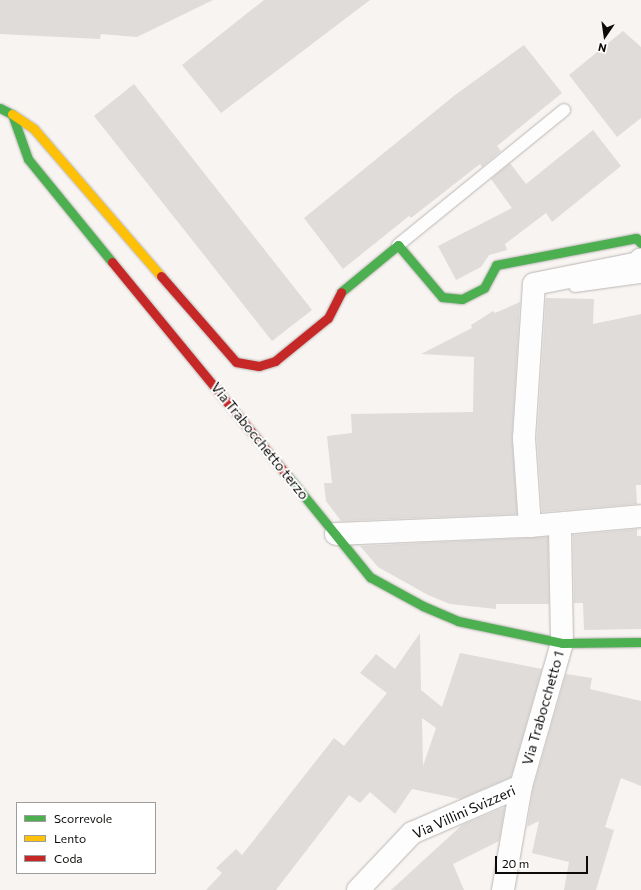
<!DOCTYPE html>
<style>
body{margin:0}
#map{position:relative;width:641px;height:890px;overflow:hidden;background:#f8f4f1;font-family:Commissioner,sans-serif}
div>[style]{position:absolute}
.building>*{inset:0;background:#dfdcda}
.roads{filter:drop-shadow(0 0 1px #b9b6b4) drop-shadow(0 0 1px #b9b6b4)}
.lane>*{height:12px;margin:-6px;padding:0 6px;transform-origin:6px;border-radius:6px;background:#fefdfd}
.street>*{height:22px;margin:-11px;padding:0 11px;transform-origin:11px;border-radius:11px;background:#fefdfd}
.fast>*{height:9px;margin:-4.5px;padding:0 4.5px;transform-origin:4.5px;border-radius:4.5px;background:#4caf50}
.slow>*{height:9px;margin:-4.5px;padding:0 4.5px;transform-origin:4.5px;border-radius:4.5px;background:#ffc107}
.jam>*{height:9px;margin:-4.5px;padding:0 4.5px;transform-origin:4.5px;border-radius:4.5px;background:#c62828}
span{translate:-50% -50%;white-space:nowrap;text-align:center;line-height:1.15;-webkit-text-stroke:4px #fff;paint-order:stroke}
.street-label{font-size:14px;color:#0d0b09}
.legend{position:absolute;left:16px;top:802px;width:140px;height:72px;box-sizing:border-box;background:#fff;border:1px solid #9e9d9d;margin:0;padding:5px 7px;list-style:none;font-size:12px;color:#0d0b09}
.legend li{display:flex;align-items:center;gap:8px;height:20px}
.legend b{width:20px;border:1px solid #9e9d9d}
.north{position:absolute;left:585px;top:16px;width:40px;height:40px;-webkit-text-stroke:3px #fff;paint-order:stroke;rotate:193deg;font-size:11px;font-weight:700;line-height:16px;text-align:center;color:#0d0b09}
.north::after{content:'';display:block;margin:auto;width:14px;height:18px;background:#0d0b09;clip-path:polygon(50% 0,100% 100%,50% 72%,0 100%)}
.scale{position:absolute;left:495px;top:856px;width:93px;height:18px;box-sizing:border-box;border:2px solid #0d0b09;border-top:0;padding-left:5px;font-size:12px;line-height:14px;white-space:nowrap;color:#0d0b09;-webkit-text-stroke:3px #fff;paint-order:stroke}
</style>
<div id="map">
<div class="building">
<div style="clip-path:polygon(0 0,213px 0,137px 37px,101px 34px,100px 39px,0 34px)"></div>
<div style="clip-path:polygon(264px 0,370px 0,221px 113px,182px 65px)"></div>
<div style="clip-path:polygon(623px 31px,641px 47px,641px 118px,617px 137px,569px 75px)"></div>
<div style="clip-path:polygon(524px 45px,562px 93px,497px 146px,501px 151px,482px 167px,480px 164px,411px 218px,409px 216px,343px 269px,304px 218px,455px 95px)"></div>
<div style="clip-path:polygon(134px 84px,312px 310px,272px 341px,94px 116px)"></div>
<div style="clip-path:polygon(593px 130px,621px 166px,552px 222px,546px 213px,505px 244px,507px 250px,489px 255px,481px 267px,456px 280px,438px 246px,512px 208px,491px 179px,510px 163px,526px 184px)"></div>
<div style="clip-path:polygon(546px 298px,594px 299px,593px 324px,641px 314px,641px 485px,636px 485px,637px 504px,542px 512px,537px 438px)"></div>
<div style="clip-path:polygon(520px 302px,512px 437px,517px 514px,341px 521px,326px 501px,324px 483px,332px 483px,327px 436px,352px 433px,351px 414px,473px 412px,474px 357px,421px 354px,472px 328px,471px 325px,493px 311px,495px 313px)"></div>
<div style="clip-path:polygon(637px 529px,637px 536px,641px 536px,641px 629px,584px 630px,583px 603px,574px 603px,573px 535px)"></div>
<div style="clip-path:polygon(548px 537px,549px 604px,496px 604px,496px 609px,450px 604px,428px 595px,378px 567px,360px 546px)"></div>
<div style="clip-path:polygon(evenodd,420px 633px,421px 690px,442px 707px,460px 653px,542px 669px,511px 777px,460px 799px,412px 789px,395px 814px,370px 792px,360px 803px,349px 795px,276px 890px,206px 890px,222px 873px,216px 868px,236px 849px,242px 855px,334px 738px,344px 746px,387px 693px,360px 673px,376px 654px,395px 669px,420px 633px,422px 718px,436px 728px,423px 766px,422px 718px)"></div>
<div style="clip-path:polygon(566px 674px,592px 678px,590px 689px,641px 701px,641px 786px,621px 778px,605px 827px,614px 830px,596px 890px,564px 890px,569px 862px,532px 853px,539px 821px,527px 827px,533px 789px)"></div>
<div style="clip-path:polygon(505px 807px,499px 841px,453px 864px,464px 890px,391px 890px,462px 825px)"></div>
</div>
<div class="roads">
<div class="lane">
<div style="left:398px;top:245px;width:214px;rotate:-39.1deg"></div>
<div style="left:575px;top:286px;width:67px;rotate:-7.8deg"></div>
</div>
<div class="street">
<div style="left:530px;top:526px;width:88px;rotate:-93.9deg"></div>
<div style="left:524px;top:438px;width:154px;rotate:-86.3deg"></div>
<div style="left:534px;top:284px;width:107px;rotate:-11.3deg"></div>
<div style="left:639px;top:263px;width:4px;rotate:-63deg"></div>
<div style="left:336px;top:534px;width:194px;rotate:-2.4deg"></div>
<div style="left:530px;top:526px;width:111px;rotate:-5.1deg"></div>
<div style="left:358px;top:890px;width:79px;rotate:-46.5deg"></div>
<div style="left:412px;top:833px;width:119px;rotate:-23.3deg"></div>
<div style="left:503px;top:890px;width:106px;rotate:-80.2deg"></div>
<div style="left:521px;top:786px;width:149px;rotate:-74deg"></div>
<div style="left:562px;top:643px;width:119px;rotate:-91deg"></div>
</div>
<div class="fast">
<div style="left:0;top:108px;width:13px;rotate:27deg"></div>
<div style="left:12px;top:114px;width:48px;rotate:70.4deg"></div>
<div style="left:28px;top:159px;width:133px;rotate:50.8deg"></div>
<div style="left:341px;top:292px;width:74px;rotate:-39.5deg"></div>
<div style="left:398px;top:245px;width:68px;rotate:49.8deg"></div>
<div style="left:442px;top:297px;width:20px;rotate:6deg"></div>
<div style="left:462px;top:299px;width:25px;rotate:-27deg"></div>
<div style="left:484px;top:288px;width:26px;rotate:-62deg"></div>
<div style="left:496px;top:265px;width:143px;rotate:-10.9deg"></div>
<div style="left:636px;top:238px;width:7px;rotate:45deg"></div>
<div style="left:287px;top:475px;width:132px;rotate:50.9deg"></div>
<div style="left:370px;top:577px;width:60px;rotate:28.7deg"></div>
<div style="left:423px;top:606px;width:38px;rotate:23deg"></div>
<div style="left:458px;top:621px;width:106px;rotate:11.9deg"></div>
<div style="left:562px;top:643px;width:79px;rotate:-0.7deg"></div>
</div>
<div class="slow">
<div style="left:12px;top:114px;width:27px;rotate:34deg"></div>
<div style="left:34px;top:129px;width:194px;rotate:49.2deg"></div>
</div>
<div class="jam">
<div style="left:112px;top:262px;width:276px;rotate:50.6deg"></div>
<div style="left:161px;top:276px;width:114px;rotate:48.9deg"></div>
<div style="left:236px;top:362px;width:23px;rotate:10deg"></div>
<div style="left:259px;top:366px;width:17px;rotate:-17deg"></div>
<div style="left:275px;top:361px;width:68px;rotate:-39.1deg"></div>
<div style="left:328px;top:318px;width:29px;rotate:-63deg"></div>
</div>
</div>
<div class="street-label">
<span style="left:260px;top:441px;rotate:51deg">Via Trabocchetto terzo</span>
<span style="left:543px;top:708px;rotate:-74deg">Via Trabocchetto 1</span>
<span style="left:464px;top:812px;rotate:-24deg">Via Villini Svizzeri</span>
</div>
<ul class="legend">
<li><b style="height:5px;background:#4caf50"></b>Scorrevole</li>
<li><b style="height:5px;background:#ffc107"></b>Lento</li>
<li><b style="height:5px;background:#c62828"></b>Coda</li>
</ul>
<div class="north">N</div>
<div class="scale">20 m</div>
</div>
